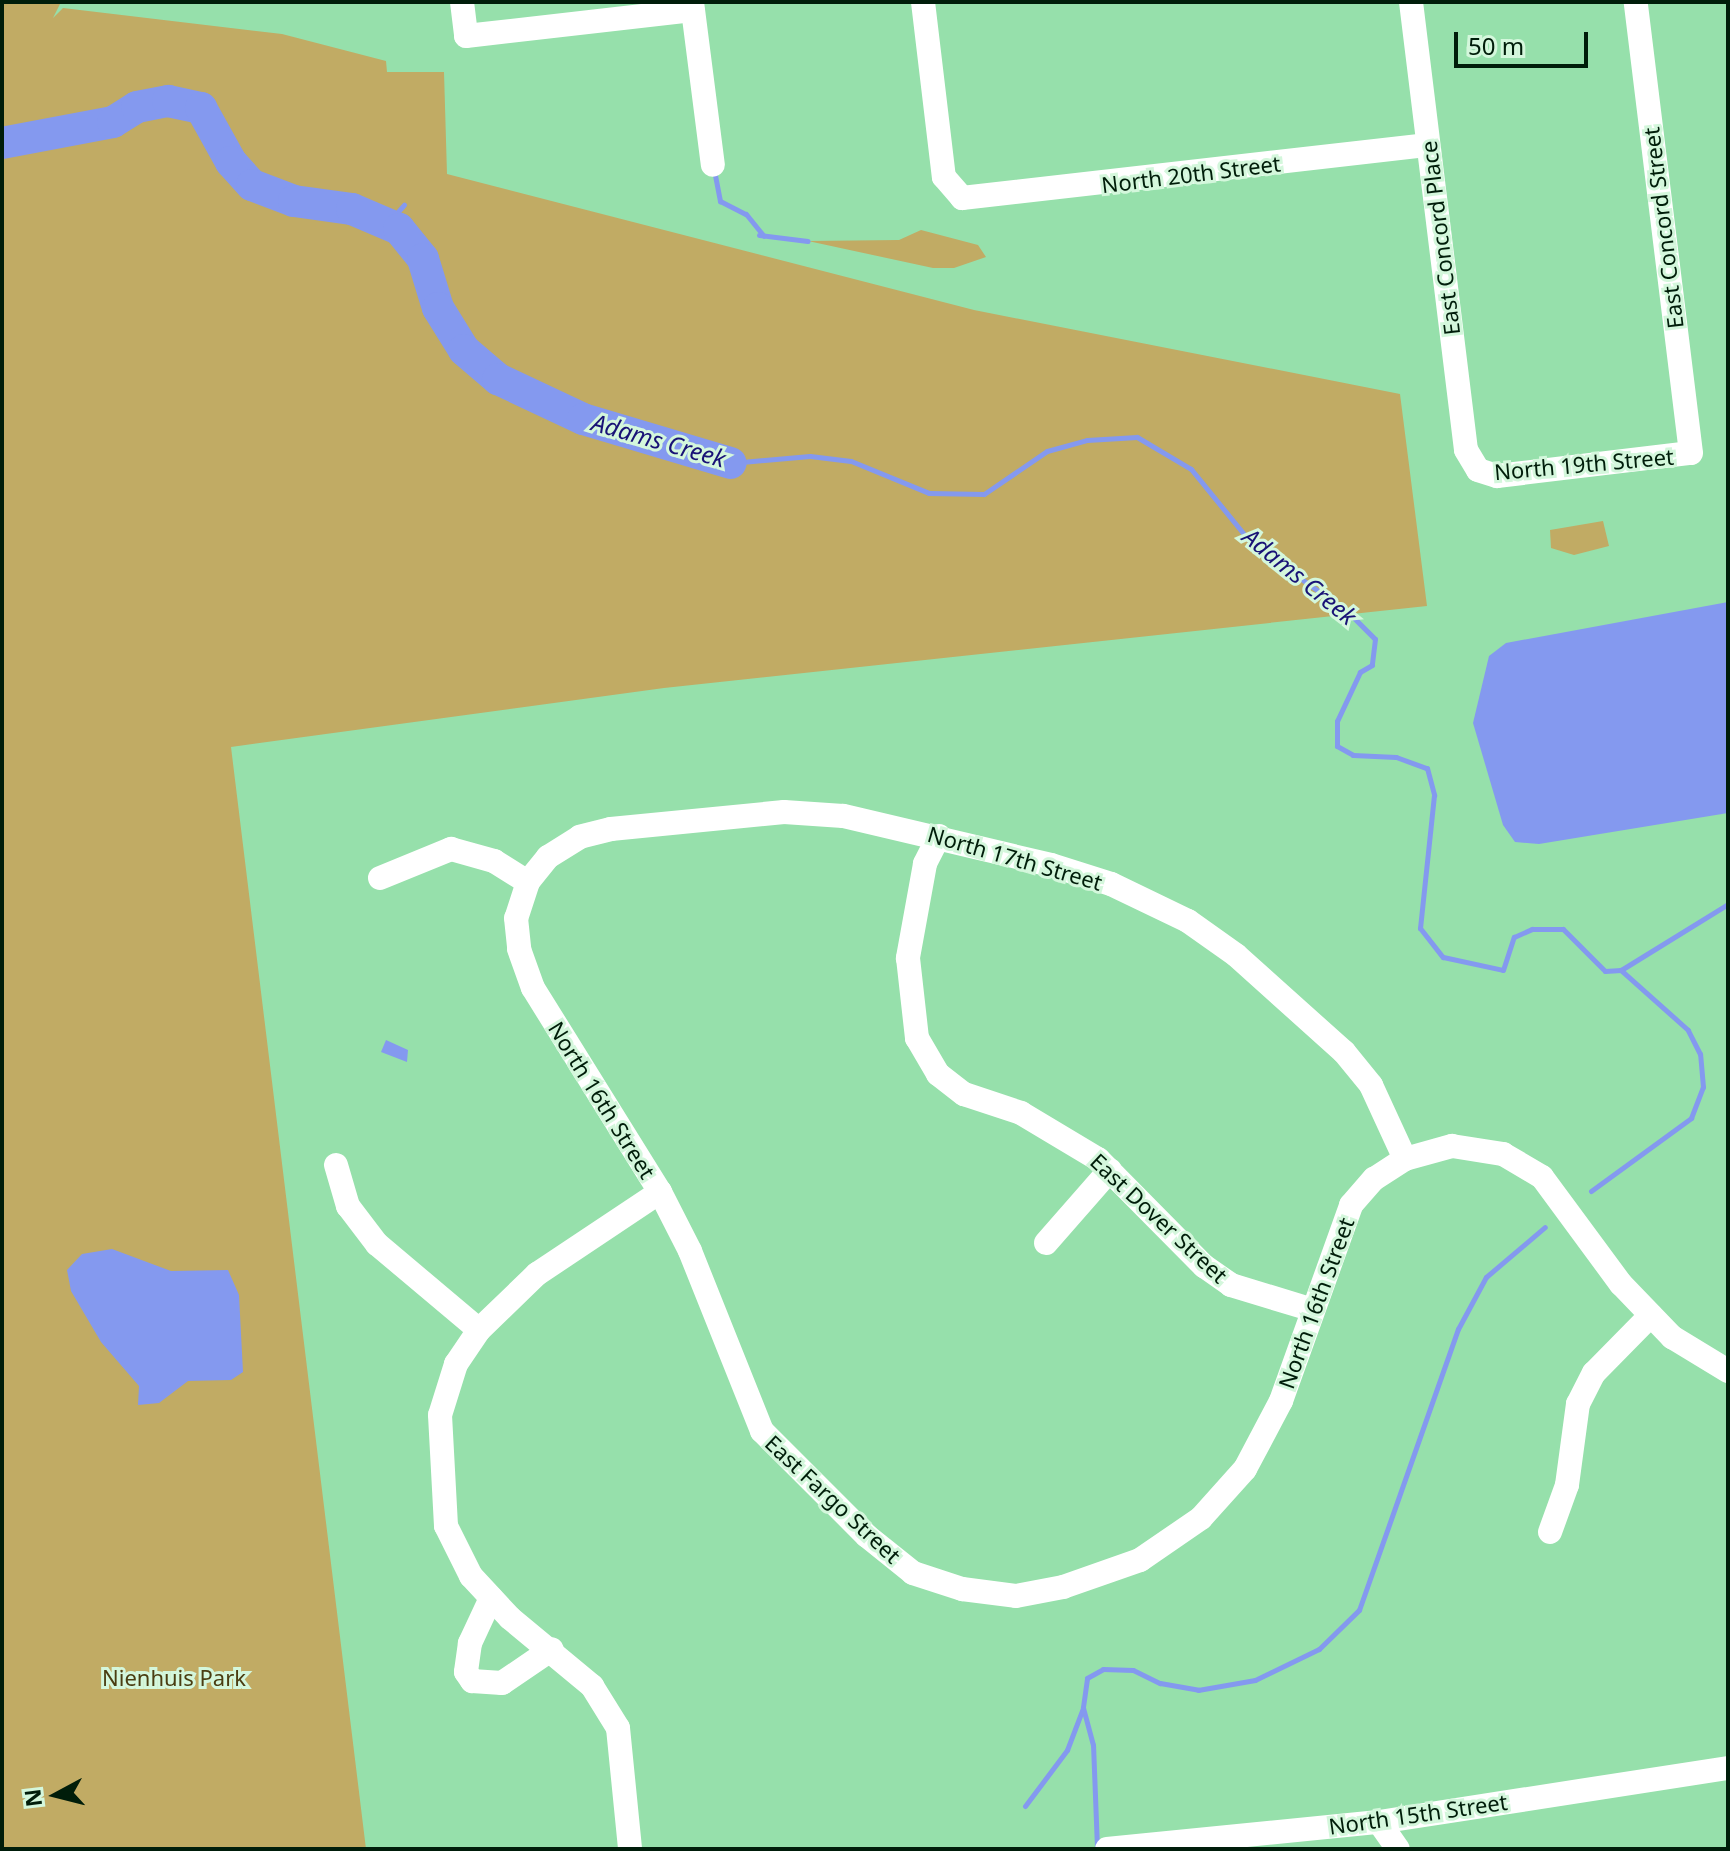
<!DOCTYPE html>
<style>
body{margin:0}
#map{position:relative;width:1730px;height:1851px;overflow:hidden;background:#96e0ab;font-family:"Noto Sans",sans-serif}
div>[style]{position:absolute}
.green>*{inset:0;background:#c1ab64}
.water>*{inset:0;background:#8499ef}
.stream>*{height:5px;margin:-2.5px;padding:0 2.5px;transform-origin:2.5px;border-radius:2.5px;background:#8499ef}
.river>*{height:32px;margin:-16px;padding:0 16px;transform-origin:16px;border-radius:16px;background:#8499ef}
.minor>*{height:24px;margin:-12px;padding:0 12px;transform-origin:12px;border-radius:12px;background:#fff}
span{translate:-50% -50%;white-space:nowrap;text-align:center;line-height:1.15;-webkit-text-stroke:6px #d4f7dc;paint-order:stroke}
.street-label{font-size:22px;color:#001d0a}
.park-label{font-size:22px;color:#4a3d11}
.water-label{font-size:24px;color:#181276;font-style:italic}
.frame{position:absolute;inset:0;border:4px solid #001d0a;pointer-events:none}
.north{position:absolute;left:16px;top:1755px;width:80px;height:80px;-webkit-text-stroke:6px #d4f7dc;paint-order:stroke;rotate:263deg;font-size:22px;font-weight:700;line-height:32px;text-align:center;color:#001d0a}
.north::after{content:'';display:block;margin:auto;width:28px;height:36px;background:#001d0a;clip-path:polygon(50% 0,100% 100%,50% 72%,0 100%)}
.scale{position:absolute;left:1454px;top:32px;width:134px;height:36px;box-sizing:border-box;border:4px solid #001d0a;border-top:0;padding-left:10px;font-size:24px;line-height:28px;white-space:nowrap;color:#001d0a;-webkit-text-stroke:6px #d4f7dc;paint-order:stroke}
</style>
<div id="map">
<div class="green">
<div style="clip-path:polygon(2px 2px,61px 2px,53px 18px,63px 8px,282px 34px,386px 61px,387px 72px,444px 72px,447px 174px,974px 310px,1400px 394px,1427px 606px,664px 688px,231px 747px,366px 1849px,2px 1849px)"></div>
<div style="clip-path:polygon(921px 230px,978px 245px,986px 257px,954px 268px,933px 268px,808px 241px,899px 240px)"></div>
<div style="clip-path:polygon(1603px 521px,1609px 546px,1574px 555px,1551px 548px,1550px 530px)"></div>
</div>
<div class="water">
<div style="clip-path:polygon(1728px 602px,1728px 813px,1539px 844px,1515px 842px,1503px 825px,1473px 723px,1489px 656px,1506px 643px)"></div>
<div style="clip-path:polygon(386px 1040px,408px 1050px,407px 1062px,381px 1052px)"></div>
<div style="clip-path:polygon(112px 1249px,171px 1271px,228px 1270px,239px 1295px,243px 1372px,231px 1380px,188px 1381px,159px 1403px,138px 1405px,139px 1386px,101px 1342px,71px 1291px,67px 1270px,82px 1254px)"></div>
</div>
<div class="stream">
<div style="left:714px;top:170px;width:32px;rotate:79deg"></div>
<div style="left:720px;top:201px;width:29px;rotate:27deg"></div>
<div style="left:746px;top:214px;width:28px;rotate:51deg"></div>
<div style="left:389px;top:222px;width:23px;rotate:-49deg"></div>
<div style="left:759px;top:235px;width:49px;rotate:7deg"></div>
<div style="left:731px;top:463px;width:79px;rotate:-5.1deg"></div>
<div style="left:810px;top:456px;width:41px;rotate:7deg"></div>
<div style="left:851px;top:461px;width:84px;rotate:22.3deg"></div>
<div style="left:929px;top:493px;width:55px;rotate:1deg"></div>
<div style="left:984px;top:494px;width:76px;rotate:-34.3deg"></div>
<div style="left:1047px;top:451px;width:41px;rotate:-15.4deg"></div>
<div style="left:1087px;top:440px;width:50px;rotate:-3.4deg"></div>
<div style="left:1137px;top:437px;width:63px;rotate:30.7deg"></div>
<div style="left:1191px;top:469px;width:97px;rotate:50.9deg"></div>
<div style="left:1252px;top:544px;width:118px;rotate:35.3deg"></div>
<div style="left:1348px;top:612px;width:38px;rotate:45deg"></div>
<div style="left:1375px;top:639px;width:26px;rotate:97deg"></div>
<div style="left:1372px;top:665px;width:14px;rotate:150deg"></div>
<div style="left:1360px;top:672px;width:54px;rotate:115.1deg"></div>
<div style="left:1337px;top:721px;width:25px;rotate:90deg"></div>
<div style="left:1337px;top:746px;width:18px;rotate:29deg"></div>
<div style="left:1353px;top:755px;width:43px;rotate:2.7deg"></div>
<div style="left:1396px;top:757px;width:33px;rotate:20deg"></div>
<div style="left:1427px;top:768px;width:28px;rotate:75deg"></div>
<div style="left:1434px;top:795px;width:134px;rotate:96deg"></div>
<div style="left:1420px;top:928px;width:37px;rotate:52deg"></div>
<div style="left:1443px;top:957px;width:61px;rotate:12.2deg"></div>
<div style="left:1503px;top:970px;width:35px;rotate:-72deg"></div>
<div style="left:1514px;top:937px;width:20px;rotate:-24deg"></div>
<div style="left:1532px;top:929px;width:31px"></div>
<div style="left:1563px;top:929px;width:59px;rotate:45deg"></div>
<div style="left:1605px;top:971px;width:16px;rotate:-4deg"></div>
<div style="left:1621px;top:970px;width:126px;rotate:-31.7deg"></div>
<div style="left:1591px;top:1191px;width:124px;rotate:-36.1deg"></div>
<div style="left:1691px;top:1118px;width:33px;rotate:-69deg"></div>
<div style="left:1703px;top:1087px;width:33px;rotate:-95deg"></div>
<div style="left:1700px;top:1054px;width:27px;rotate:-117deg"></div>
<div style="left:1688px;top:1030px;width:90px;rotate:-138.2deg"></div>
<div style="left:1025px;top:1806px;width:70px;rotate:-53.1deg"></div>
<div style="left:1067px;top:1750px;width:45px;rotate:-69.1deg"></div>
<div style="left:1097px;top:1848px;width:103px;rotate:-92.2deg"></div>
<div style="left:1093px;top:1745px;width:39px;rotate:-105deg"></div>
<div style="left:1083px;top:1707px;width:29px;rotate:-82deg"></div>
<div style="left:1087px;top:1678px;width:18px;rotate:-29deg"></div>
<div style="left:1103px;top:1669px;width:30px;rotate:2deg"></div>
<div style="left:1133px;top:1670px;width:30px;rotate:26deg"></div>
<div style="left:1160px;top:1683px;width:39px;rotate:10deg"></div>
<div style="left:1198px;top:1690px;width:58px;rotate:-10deg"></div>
<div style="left:1255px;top:1680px;width:71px;rotate:-25.8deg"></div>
<div style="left:1319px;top:1649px;width:56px;rotate:-44.3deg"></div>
<div style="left:1359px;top:1610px;width:298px;rotate:-70.6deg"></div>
<div style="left:1458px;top:1329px;width:59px;rotate:-61.7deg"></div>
<div style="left:1486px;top:1277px;width:77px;rotate:-40.3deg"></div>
</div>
<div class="river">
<div style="left:2px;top:143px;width:113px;rotate:-10.7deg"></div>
<div style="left:113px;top:122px;width:28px;rotate:-32deg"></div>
<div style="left:137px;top:107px;width:32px;rotate:-11deg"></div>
<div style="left:168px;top:101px;width:34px;rotate:12deg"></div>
<div style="left:201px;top:108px;width:62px;rotate:60.9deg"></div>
<div style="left:231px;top:162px;width:31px;rotate:48deg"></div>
<div style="left:252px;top:185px;width:45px;rotate:20.9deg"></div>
<div style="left:294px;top:201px;width:59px;rotate:7.9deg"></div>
<div style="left:352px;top:209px;width:51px;rotate:23.1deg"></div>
<div style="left:399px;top:229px;width:38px;rotate:51deg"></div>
<div style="left:423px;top:259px;width:51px;rotate:73deg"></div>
<div style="left:438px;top:308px;width:49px;rotate:58.2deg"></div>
<div style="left:464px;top:350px;width:45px;rotate:40.5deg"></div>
<div style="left:498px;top:379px;width:94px;rotate:25.2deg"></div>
<div style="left:583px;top:419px;width:154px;rotate:16.6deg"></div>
</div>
<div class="minor">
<div style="left:462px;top:2px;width:34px;rotate:83deg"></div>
<div style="left:466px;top:36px;width:228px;rotate:-6.5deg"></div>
<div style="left:692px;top:2px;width:164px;rotate:82.7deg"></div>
<div style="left:923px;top:2px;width:176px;rotate:83.2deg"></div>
<div style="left:944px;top:177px;width:28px;rotate:49deg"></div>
<div style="left:962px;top:198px;width:469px;rotate:-6.5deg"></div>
<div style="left:1411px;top:2px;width:451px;rotate:83deg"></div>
<div style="left:1466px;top:450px;width:23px;rotate:59deg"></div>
<div style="left:1478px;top:470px;width:20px;rotate:18deg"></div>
<div style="left:1497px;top:476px;width:195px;rotate:-6.8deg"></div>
<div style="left:1691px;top:453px;width:454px;rotate:-97deg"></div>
<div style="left:939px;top:836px;width:31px;rotate:117deg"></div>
<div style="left:925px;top:864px;width:96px;rotate:100.3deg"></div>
<div style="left:908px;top:958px;width:81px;rotate:83.6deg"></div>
<div style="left:917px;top:1038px;width:42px;rotate:59.7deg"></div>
<div style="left:938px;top:1074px;width:33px;rotate:38deg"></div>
<div style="left:964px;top:1094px;width:60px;rotate:18.4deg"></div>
<div style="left:1021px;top:1113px;width:90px;rotate:30.9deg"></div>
<div style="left:1098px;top:1159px;width:151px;rotate:45.3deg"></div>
<div style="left:1204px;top:1266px;width:33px;rotate:35deg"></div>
<div style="left:1231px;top:1285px;width:83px;rotate:16.9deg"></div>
<div style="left:380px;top:878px;width:77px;rotate:-22.2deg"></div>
<div style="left:451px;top:849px;width:45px;rotate:15.6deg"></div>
<div style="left:494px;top:861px;width:40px;rotate:32deg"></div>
<div style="left:1405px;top:1159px;width:81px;rotate:-114.7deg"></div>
<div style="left:1371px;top:1085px;width:43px;rotate:-129.3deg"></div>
<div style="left:1344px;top:1052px;width:145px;rotate:-138.1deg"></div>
<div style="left:1236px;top:955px;width:59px;rotate:-144.7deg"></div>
<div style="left:1188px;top:921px;width:85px;rotate:-154.3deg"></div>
<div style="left:1111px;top:884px;width:63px;rotate:-162.4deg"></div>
<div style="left:1051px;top:865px;width:214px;rotate:-166.7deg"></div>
<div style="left:843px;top:816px;width:59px;rotate:-176.1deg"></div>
<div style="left:784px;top:812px;width:174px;rotate:174.4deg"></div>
<div style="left:611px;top:829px;width:32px;rotate:166deg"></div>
<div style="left:580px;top:837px;width:38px;rotate:148deg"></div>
<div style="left:548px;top:857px;width:32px;rotate:129deg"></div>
<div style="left:528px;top:882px;width:38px;rotate:108deg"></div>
<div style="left:516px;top:918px;width:31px;rotate:84deg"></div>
<div style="left:519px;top:949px;width:41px;rotate:70.3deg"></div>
<div style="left:533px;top:988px;width:240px;rotate:58.1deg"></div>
<div style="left:660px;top:1192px;width:66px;rotate:63deg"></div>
<div style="left:690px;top:1251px;width:194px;rotate:68.2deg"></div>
<div style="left:762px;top:1431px;width:148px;rotate:45deg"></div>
<div style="left:867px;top:1536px;width:59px;rotate:38.8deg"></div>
<div style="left:913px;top:1573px;width:52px;rotate:18.1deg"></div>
<div style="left:962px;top:1589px;width:54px;rotate:7.4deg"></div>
<div style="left:1016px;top:1596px;width:48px;rotate:-10.8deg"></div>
<div style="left:1063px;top:1587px;width:82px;rotate:-19.3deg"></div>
<div style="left:1140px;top:1560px;width:74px;rotate:-34.5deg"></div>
<div style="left:1201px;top:1518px;width:66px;rotate:-48.1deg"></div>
<div style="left:1245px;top:1469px;width:77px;rotate:-62.1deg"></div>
<div style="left:1281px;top:1401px;width:208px;rotate:-70.3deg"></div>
<div style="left:1351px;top:1205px;width:35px;rotate:-49deg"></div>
<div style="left:1374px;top:1179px;width:37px;rotate:-33deg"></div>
<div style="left:1405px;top:1159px;width:49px;rotate:-15.5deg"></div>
<div style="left:1452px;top:1146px;width:52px;rotate:8.9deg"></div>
<div style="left:1503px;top:1154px;width:45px;rotate:30.5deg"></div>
<div style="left:1542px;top:1177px;width:133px;rotate:53.6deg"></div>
<div style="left:1621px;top:1284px;width:74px;rotate:46.1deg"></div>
<div style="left:1672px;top:1337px;width:66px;rotate:31.3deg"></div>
<div style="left:336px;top:1165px;width:43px;rotate:73.7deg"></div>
<div style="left:348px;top:1206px;width:48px;rotate:52.7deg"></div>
<div style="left:377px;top:1244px;width:133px;rotate:40.1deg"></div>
<div style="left:479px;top:1330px;width:41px;rotate:124.1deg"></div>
<div style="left:456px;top:1364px;width:53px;rotate:107.4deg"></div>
<div style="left:440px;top:1415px;width:111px;rotate:86.9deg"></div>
<div style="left:446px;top:1526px;width:56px;rotate:63.4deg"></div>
<div style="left:471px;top:1576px;width:57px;rotate:47.1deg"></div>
<div style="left:510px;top:1618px;width:107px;rotate:39.7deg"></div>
<div style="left:592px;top:1686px;width:49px;rotate:58.2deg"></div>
<div style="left:618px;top:1728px;width:122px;rotate:84.3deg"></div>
<div style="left:1046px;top:1243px;width:97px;rotate:-48.8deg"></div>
<div style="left:479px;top:1330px;width:81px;rotate:-44deg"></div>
<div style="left:537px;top:1274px;width:148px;rotate:-33.7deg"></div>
<div style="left:1550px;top:1532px;width:50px;rotate:-70.1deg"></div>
<div style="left:1567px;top:1485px;width:82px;rotate:-82.3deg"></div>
<div style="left:1578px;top:1404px;width:35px;rotate:-63deg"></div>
<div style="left:1594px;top:1373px;width:81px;rotate:-45.5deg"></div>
<div style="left:491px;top:1598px;width:50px;rotate:115deg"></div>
<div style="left:470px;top:1643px;width:29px;rotate:98deg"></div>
<div style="left:466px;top:1672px;width:11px;rotate:56deg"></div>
<div style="left:472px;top:1681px;width:30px;rotate:4deg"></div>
<div style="left:502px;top:1683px;width:60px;rotate:-34.2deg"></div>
<div style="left:1379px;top:1822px;width:33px;rotate:55deg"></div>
<div style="left:1107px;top:1849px;width:273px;rotate:-5.7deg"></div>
<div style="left:1379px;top:1822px;width:353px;rotate:-8.8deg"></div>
</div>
<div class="street-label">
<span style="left:1191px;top:174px;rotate:-7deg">North 20th Street</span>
<span style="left:1663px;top:228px;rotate:-97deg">East Concord Street</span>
<span style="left:1440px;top:238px;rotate:-97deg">East Concord Place</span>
<span style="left:1584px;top:464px;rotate:-5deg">North 19th Street</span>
<span style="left:1015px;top:858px;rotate:16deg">North 17th Street</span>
<span style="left:602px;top:1100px;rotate:58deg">North 16th Street</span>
<span style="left:1159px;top:1218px;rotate:43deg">East Dover Street</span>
<span style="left:1316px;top:1303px;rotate:-70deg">North 16th Street</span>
<span style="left:833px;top:1499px;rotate:43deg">East Fargo Street</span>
<span style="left:1418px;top:1814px;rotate:-8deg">North 15th Street</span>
</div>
<div class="park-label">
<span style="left:174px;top:1678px">Nienhuis Park</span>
</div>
<div class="water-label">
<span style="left:659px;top:440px;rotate:16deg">Adams Creek</span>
<span style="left:1300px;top:576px;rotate:39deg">Adams Creek</span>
</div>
<div class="frame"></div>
<div class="north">N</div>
<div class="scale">50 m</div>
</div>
